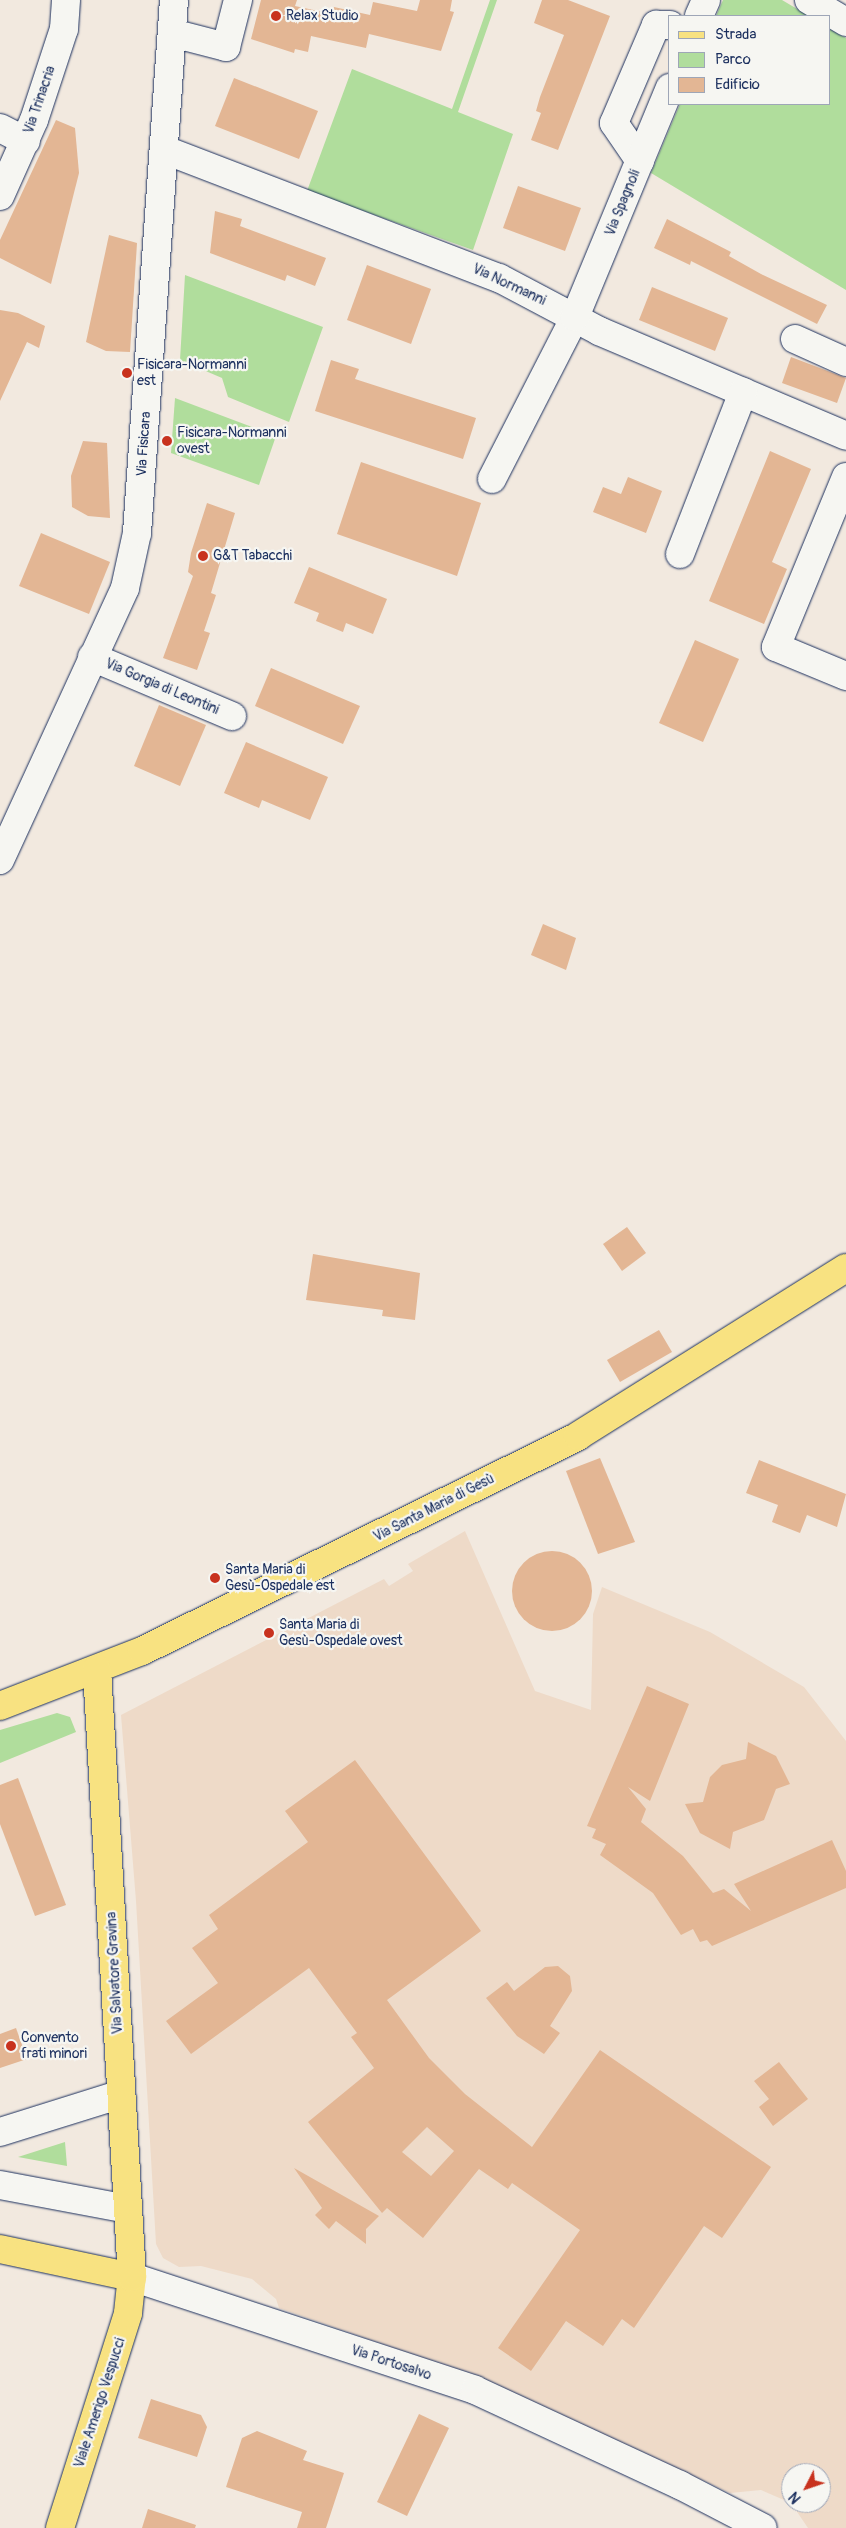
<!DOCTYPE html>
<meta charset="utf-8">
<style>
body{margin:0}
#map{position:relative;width:846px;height:2528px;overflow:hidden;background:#f2e9df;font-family:Pangolin,sans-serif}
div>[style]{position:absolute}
.built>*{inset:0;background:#eedac8}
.green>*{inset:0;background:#b0dd9c}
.building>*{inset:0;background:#e3b694}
.round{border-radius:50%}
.roads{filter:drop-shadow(0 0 1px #1b2f5e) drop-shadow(0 0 1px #1b2f5e)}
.minor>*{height:28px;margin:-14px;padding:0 14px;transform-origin:14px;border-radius:14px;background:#f6f6f2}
.major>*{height:28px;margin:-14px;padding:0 14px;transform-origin:14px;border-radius:14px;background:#f8e281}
.dots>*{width:14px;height:14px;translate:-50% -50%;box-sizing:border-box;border:2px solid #f6f6f2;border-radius:50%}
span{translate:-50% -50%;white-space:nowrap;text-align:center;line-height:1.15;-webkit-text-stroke:4.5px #f6f6f2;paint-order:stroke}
.poi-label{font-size:14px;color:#1b2f5e}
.left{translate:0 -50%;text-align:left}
.street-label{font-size:14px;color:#1b2f5e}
.legend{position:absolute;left:668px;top:15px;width:162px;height:90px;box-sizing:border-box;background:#f6f6f2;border:1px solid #9ea6b7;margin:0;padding:6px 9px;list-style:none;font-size:15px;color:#1b2f5e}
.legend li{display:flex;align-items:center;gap:10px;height:25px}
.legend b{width:25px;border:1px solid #9ea6b7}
.north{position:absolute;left:781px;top:2463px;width:50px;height:50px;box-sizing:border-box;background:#f6f6f2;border:1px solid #9ea6b7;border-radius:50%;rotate:229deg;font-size:14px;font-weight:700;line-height:20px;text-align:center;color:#1b2f5e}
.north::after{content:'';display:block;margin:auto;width:18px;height:22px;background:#c8321e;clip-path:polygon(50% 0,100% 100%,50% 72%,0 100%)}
</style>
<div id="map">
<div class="built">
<div style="clip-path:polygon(465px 1531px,535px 1691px,591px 1710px,593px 1614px,602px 1587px,710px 1632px,804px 1687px,846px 1741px,846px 2528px,808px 2528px,791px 2503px,821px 2503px,821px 2473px,791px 2473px,791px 2503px,761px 2490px,730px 2493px,480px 2378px,279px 2308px,276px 2299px,252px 2279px,201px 2266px,179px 2267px,163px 2258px,156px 2244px,136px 1901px,121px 1715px,384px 1579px,389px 1586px,413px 1571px,408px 1564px)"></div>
</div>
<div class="green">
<div style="clip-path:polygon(490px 0,497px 0,458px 112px,513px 134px,473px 250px,307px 191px,352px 69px,452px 109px)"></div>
<div style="clip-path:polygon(723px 0,782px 0,809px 16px,716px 16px)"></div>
<div style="clip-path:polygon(830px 29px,846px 38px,846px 290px,651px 173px,680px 104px,830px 104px)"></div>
<div style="clip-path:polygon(185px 275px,323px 327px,289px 422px,228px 397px,222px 378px,180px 360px)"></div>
<div style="clip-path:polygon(175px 398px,276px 436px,259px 485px,171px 453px)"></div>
<div style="clip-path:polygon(57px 1713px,70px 1717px,76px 1732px,0 1763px,0 1730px)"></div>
<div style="clip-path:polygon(65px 2142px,67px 2166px,18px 2157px)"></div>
</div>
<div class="building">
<div style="clip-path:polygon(261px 0,297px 0,295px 6px,332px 14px,334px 7px,370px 15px,373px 2px,417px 11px,420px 0,452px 0,450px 11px,454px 12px,441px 51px,369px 34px,366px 48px,311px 36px,308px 52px,295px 49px,294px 53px,251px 39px)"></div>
<div style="clip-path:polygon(542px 0,568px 0,610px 16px,558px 150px,531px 140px,541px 113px,536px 111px,540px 97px,564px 35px,534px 23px)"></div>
<div style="clip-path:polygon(234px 78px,318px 111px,299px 159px,215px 126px)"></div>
<div style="clip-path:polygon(56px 120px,75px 128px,79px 173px,51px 284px,0 258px,0 240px)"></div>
<div style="clip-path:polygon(518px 186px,581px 208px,565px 251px,503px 228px)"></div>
<div style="clip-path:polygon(215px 211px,242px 219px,240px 226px,326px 258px,315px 286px,287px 275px,285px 281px,210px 253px)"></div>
<div style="clip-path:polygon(667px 219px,731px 252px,729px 256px,761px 274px,827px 305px,817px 324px,691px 261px,690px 265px,654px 248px)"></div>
<div style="clip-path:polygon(109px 235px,137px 243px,130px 352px,106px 351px,86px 342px)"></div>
<div style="clip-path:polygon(367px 265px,431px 289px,411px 344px,347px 320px)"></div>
<div style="clip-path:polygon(652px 287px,728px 318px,715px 351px,639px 320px)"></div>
<div style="clip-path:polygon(0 310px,18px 313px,45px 326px,39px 348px,27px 342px,0 401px)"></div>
<div style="clip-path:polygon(791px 357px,846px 378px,837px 403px,782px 383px)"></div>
<div style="clip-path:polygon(331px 360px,359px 369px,355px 379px,476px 418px,463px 459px,315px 411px)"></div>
<div style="clip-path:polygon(83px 441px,107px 443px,110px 518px,88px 516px,72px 507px,71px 476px)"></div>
<div style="clip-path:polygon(770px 451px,811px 469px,772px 562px,787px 569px,764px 624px,709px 601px)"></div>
<div style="clip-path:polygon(361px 462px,481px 503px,457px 576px,337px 534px)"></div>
<div style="clip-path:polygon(628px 477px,662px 491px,646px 533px,593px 512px,603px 487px,621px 494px)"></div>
<div style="clip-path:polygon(207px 503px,235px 513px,211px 593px,216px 595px,204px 631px,210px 633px,197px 670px,163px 658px,193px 576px,188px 572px,191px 553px)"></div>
<div style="clip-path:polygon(41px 533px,110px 562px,89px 614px,19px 586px)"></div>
<div style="clip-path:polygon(309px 567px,387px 599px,373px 634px,346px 623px,343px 632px,316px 621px,319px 613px,294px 603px)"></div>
<div style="clip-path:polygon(695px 640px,739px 659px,703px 742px,659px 723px)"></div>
<div style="clip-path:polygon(271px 668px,360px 706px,343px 744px,255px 706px)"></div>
<div style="clip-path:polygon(159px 705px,206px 725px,180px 786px,134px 766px)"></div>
<div style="clip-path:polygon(246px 742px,328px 777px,310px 820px,262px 800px,259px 808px,224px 793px)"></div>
<div style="clip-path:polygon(543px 924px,576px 938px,566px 970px,531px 955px)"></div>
<div style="clip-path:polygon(627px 1227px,646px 1253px,622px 1271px,603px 1244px)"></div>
<div style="clip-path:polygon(313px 1254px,420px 1273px,415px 1320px,382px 1316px,383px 1310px,306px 1300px)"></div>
<div style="clip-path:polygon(659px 1330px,672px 1352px,620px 1382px,607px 1360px)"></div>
<div style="clip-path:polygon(600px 1458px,635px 1542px,598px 1554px,566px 1471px)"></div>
<div style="clip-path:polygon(759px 1460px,846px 1494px,837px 1527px,807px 1515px,800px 1533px,772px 1522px,778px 1505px,746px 1493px)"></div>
<div class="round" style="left:512px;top:1551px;width:80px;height:80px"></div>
<div style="clip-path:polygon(647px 1686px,689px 1704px,650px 1801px,628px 1787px,646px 1809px,641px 1822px,683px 1856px,713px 1893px,724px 1889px,751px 1911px,734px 1884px,832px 1840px,846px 1871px,846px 1888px,712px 1946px,707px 1940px,700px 1942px,693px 1929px,681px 1935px,653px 1893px,600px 1855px,606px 1844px,592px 1838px,596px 1829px,587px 1826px)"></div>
<div style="clip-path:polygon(748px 1742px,776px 1756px,790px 1784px,776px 1789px,764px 1820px,733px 1832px,730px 1849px,700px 1833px,685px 1804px,703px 1802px,710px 1777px,722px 1765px,746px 1759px)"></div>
<div style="clip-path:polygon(evenodd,355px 1760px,481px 1931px,387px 2000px,429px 2058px,465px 2094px,532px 2147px,600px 2050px,771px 2167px,722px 2238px,704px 2226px,634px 2328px,622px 2319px,603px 2346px,566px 2321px,531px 2371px,498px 2348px,580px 2230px,512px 2183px,508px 2189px,479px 2169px,423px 2238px,387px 2208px,382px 2213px,308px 2122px,374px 2068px,351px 2037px,357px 2033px,309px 1968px,191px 2054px,166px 2021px,218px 1983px,192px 1948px,218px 1929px,209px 1915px,308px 1842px,285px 1811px,355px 1760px,427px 2127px,454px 2151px,431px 2176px,402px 2152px,427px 2127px)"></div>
<div style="clip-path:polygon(18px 1778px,66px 1905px,35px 1916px,0 1824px,0 1785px)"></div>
<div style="clip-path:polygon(558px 1966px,570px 1976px,572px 1991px,550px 2026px,560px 2033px,544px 2054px,517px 2036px,486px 1998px,507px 1982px,514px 1991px,545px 1967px)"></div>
<div style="clip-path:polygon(16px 2028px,27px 2059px,0 2068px,0 2034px)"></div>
<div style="clip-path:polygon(779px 2062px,808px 2099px,773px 2126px,759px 2107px,769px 2099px,754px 2081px)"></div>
<div style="clip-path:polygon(294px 2168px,379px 2216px,366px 2229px,366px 2244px,336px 2221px,329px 2229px,315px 2215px,322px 2208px)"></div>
<div style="clip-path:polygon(151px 2399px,201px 2415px,207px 2427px,197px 2457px,138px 2438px)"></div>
<div style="clip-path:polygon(419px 2414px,449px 2428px,407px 2516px,377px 2502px)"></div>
<div style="clip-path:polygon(257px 2431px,307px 2451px,303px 2460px,344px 2473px,326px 2528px,297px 2528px,302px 2512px,226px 2487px,242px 2438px)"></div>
<div style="clip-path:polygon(148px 2509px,196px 2525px,195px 2528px,142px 2528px)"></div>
</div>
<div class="roads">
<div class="minor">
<div style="left:809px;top:0;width:43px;rotate:30.7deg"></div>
<div style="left:699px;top:16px;width:17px;rotate:-66deg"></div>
<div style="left:172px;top:33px;width:56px;rotate:14.5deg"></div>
<div style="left:226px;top:47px;width:49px;rotate:-75.7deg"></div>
<div style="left:0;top:128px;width:29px;rotate:27deg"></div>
<div style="left:165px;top:150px;width:358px;rotate:21deg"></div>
<div style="left:499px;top:278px;width:113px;rotate:27.9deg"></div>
<div style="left:599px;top:331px;width:268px;rotate:23deg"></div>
<div style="left:640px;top:161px;width:46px;rotate:-124.4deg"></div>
<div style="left:614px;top:123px;width:107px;rotate:-66.8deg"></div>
<div style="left:656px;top:25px;width:14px"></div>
<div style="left:0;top:196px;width:83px;rotate:-65.9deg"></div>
<div style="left:34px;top:120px;width:96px;rotate:-71.8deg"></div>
<div style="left:64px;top:29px;width:29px;rotate:-86deg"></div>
<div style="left:795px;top:339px;width:56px;rotate:24.3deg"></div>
<div style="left:846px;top:477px;width:184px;rotate:112.4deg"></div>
<div style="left:776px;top:647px;width:76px;rotate:22.5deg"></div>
<div style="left:492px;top:479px;width:182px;rotate:-62.9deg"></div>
<div style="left:575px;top:317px;width:248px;rotate:-67.5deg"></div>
<div style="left:680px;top:554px;width:174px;rotate:-68.7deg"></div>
<div style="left:92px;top:657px;width:152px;rotate:22.9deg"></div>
<div style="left:0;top:860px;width:299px;rotate:-65.3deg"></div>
<div style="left:125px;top:588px;width:56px;rotate:-77.7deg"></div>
<div style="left:137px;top:533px;width:534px;rotate:-86.03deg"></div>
<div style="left:0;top:2132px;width:127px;rotate:-17.4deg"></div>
<div style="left:0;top:2185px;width:130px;rotate:10.6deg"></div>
<div style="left:132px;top:2277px;width:361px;rotate:18.2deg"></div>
<div style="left:475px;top:2390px;width:226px;rotate:24.9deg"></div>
<div style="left:680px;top:2485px;width:93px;rotate:27.4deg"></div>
</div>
<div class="major">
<div style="left:0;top:1706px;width:152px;rotate:-21.2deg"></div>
<div style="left:142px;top:1651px;width:486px;rotate:-26.2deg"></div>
<div style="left:578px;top:1436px;width:316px;rotate:-32.1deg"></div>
<div style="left:0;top:2249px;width:135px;rotate:12deg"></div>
<div style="left:60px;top:2528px;width:225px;rotate:-72.4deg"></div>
<div style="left:128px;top:2313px;width:36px;rotate:-84deg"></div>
<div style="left:132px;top:2277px;width:608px;rotate:-93.3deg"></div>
</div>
</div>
<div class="dots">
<div style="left:276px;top:16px;background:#c8321e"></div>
<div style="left:127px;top:373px;background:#c8321e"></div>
<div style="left:167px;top:441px;background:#c8321e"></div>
<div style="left:203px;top:556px;background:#c8321e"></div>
<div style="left:215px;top:1578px;background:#c8321e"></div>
<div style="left:269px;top:1633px;background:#c8321e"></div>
<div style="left:11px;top:2046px;background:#c8321e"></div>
</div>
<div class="poi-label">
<span class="left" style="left:286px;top:16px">Relax Studio</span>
<span class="left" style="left:137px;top:373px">Fisicara-Normanni<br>est</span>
<span class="left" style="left:177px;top:441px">Fisicara-Normanni<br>ovest</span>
<span class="left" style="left:213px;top:556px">G&amp;T Tabacchi</span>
<span class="left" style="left:225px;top:1578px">Santa Maria di<br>Gesù-Ospedale est</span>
<span class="left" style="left:279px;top:1633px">Santa Maria di<br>Gesù-Ospedale ovest</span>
<span class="left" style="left:21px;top:2046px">Convento<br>frati minori</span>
</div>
<div class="street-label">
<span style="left:40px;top:100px;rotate:-71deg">Via Trinacria</span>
<span style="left:623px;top:203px;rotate:-68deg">Via Spagnoli</span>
<span style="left:509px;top:285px;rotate:25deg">Via Normanni</span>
<span style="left:144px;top:444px;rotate:-86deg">Via Fisicara</span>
<span style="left:162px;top:687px;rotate:23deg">Via Gorgia di Leontini</span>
<span style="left:434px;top:1508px;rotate:-27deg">Via Santa Maria di Gesù</span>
<span style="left:115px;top:1973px;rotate:-93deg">Via Salvatore Gravina</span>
<span style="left:391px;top:2363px;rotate:18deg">Via Portosalvo</span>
<span style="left:100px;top:2403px;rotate:-72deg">Viale Amerigo Vespucci</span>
</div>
<ul class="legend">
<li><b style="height:6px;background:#f8e281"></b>Strada</li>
<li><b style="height:14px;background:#b0dd9c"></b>Parco</li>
<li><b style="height:14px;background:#e3b694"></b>Edificio</li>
</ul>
<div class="north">N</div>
</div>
